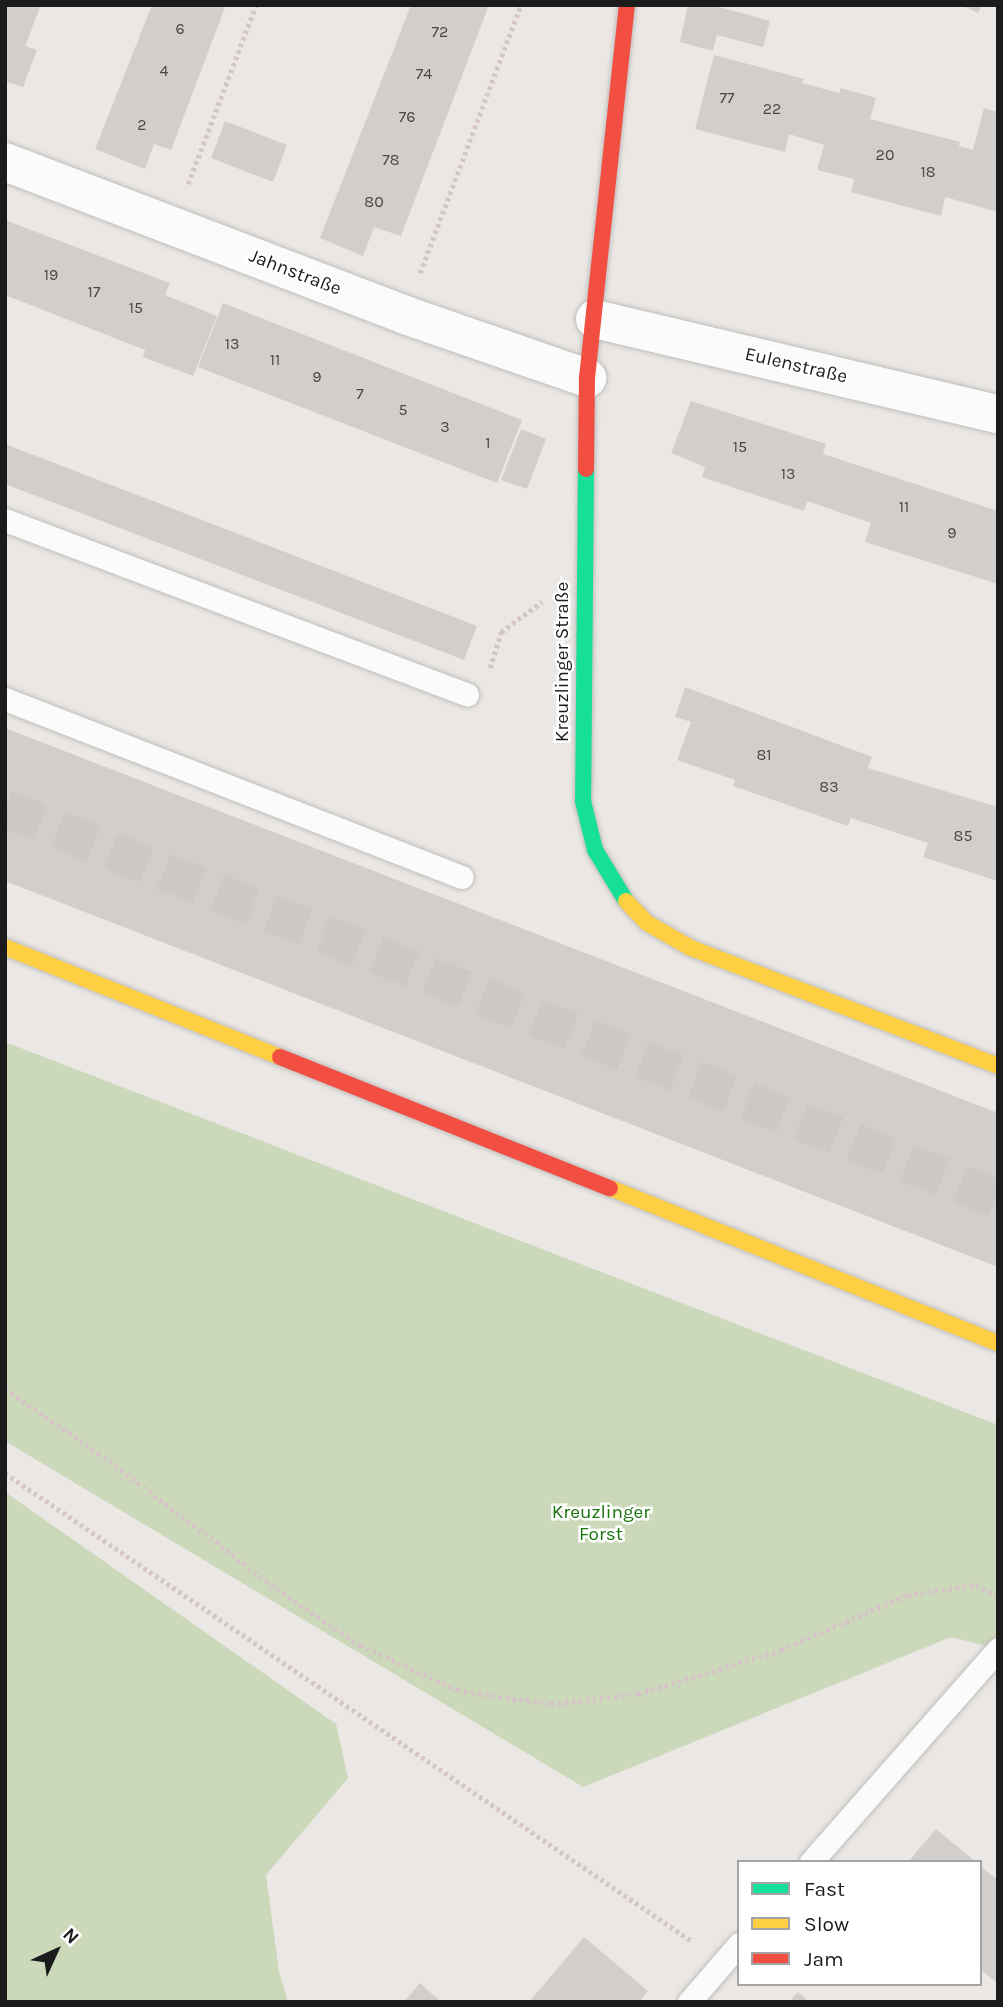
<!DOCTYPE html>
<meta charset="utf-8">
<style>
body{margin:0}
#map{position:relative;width:1003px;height:2007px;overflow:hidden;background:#eae7e4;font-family:Karla,sans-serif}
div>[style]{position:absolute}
.forest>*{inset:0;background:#cbd8b9}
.building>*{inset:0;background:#d2cecc}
.highway-tunnel>*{height:38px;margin-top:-19px;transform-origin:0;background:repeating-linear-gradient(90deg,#cbc8c6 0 38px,transparent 0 57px)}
.path>*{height:4.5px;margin-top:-2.25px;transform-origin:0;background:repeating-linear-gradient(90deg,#d5c5c6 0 3.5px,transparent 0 7px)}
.roads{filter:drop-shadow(0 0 2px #bfbebc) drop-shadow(0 0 2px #bfbebc)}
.lane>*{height:23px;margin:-11.5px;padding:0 11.5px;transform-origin:11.5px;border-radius:11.5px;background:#fcfbfb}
.street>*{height:38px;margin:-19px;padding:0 19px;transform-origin:19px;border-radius:19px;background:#fcfbfb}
.fast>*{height:16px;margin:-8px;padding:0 8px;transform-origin:8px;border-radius:8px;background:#16e098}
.slow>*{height:16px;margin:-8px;padding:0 8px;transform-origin:8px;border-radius:8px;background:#ffcf43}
.jam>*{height:16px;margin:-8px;padding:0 8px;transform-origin:8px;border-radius:8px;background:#f24e42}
span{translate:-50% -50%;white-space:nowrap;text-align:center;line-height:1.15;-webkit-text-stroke:5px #fff;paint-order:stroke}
.number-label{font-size:16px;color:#494847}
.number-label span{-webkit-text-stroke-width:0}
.street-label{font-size:19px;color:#1b1b1b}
.park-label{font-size:19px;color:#1a750d}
.frame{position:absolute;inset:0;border:7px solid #1b1b1b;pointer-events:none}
.legend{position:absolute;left:737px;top:1860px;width:245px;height:126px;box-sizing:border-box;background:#fff;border:2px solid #a4a4a4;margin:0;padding:9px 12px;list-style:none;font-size:21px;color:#1b1b1b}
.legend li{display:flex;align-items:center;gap:14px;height:35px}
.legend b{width:35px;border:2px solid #a4a4a4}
.north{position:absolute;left:21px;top:1916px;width:70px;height:70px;-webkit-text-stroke:5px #fff;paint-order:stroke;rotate:45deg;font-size:19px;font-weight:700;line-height:28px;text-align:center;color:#1b1b1b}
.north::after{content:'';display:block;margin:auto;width:24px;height:32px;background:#1b1b1b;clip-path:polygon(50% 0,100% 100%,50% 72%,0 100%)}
</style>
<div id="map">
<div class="forest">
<div style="clip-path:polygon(5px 1042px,998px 1425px,998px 1649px,951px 1637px,583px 1787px,5px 1441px)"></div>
<div style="clip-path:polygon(5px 1492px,336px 1724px,348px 1778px,266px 1875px,279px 1972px,288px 2002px,5px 2002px)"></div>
</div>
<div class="building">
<div style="clip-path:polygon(6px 5px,41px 5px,25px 46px,37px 50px,23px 87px,5px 81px)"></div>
<div style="clip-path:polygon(152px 5px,226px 5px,171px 150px,154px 144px,145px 169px,95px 149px)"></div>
<div style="clip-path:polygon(411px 5px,489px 5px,401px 236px,374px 227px,363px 256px,320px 238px)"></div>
<div style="clip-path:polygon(688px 5px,712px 5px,770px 21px,763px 47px,717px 35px,713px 51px,680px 42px)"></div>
<div style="clip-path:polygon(961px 5px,982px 5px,978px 13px)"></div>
<div style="clip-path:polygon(714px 55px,804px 79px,802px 83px,839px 93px,841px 88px,876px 98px,870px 119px,960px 142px,959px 146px,973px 150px,984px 108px,998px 112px,998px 212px,945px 197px,941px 216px,851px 192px,854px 179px,817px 170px,824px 145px,789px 134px,785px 152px,695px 129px)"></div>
<div style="clip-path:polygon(225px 121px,287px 145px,273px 182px,211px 158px)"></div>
<div style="clip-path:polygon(5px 220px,170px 283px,165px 295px,217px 316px,193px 376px,143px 357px,145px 350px,5px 295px)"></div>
<div style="clip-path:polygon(223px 303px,522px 420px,497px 483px,198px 367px)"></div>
<div style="clip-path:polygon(691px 401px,826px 444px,823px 454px,998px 511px,998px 584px,865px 542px,871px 523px,807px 501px,804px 511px,702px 477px,705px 467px,671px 453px)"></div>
<div style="clip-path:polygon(521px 429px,546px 439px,527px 489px,501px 480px)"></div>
<div style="clip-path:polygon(5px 444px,477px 626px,464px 660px,5px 484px)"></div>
<div style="clip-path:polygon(685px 687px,872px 757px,868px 768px,998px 807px,998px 881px,923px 857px,928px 843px,851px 818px,848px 826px,733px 786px,735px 780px,677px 760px,691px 722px,675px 717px)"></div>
<div style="clip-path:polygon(5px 728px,998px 1113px,998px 1267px,5px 881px)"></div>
<div style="clip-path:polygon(936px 1829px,976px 1862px,908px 1862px)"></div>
<div style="clip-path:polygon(980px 1866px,998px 1880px,998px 1984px,980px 1969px)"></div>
<div style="clip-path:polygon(584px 1937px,648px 1991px,639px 2002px,529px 2002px)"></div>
<div style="clip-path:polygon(420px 1983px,441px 2002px,404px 2002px)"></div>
<div style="clip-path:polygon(798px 1992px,809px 2002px,789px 2002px)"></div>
</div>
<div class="highway-tunnel">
<div style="left:5px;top:809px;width:1067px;rotate:21.44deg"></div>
</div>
<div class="path">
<div style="left:188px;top:184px;width:191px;rotate:-69.2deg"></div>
<div style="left:420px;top:273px;width:286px;rotate:-69.4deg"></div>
<div style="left:490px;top:668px;width:38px;rotate:-73deg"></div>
<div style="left:501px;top:632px;width:51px;rotate:-36.2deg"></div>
<div style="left:5px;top:1389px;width:120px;rotate:34.5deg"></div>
<div style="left:104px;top:1457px;width:231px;rotate:37.3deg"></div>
<div style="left:288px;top:1597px;width:87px;rotate:33.7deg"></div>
<div style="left:360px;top:1645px;width:107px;rotate:24.9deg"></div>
<div style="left:457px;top:1690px;width:95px;rotate:8.5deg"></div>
<div style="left:551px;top:1704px;width:88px;rotate:-6.6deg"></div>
<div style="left:638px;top:1694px;width:150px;rotate:-17.1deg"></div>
<div style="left:781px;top:1650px;width:137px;rotate:-23.6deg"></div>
<div style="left:907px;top:1595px;width:70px;rotate:-8.2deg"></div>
<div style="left:976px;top:1585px;width:25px;rotate:27deg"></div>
<div style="left:5px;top:1473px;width:833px;rotate:34.28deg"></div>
</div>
<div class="roads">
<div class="lane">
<div style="left:5px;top:520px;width:494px;rotate:20.7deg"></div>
<div style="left:5px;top:699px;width:490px;rotate:21.3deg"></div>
<div style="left:811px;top:1862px;width:283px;rotate:-48.7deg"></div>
<div style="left:689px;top:2002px;width:77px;rotate:-49.2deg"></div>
</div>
<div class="street">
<div style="left:5px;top:162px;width:428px;rotate:20.9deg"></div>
<div style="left:405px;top:315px;width:193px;rotate:19.1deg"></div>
<div style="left:595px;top:319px;width:414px;rotate:13.3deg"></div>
</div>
<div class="fast">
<div style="left:586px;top:469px;width:332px;rotate:90.5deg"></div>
<div style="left:583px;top:801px;width:50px;rotate:76.2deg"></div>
<div style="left:595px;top:850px;width:60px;rotate:58.7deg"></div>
</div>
<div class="slow">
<div style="left:626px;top:901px;width:30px;rotate:46deg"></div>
<div style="left:647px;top:923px;width:51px;rotate:29.6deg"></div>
<div style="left:691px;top:948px;width:329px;rotate:21deg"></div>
<div style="left:5px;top:947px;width:296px;rotate:21.8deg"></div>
<div style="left:610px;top:1188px;width:418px;rotate:21.8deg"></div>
</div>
<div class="jam">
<div style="left:586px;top:469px;width:91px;rotate:-89.4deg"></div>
<div style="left:587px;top:378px;width:375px;rotate:-83.9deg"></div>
<div style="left:280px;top:1057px;width:355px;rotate:21.7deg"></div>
</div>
</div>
<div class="number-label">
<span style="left:180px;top:29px">6</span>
<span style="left:440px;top:32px">72</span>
<span style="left:164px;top:71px">4</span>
<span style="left:424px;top:74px">74</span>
<span style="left:727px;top:98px">77</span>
<span style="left:772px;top:109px">22</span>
<span style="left:407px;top:117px">76</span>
<span style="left:142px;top:125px">2</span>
<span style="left:885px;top:155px">20</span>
<span style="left:391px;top:160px">78</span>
<span style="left:928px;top:172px">18</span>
<span style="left:374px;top:202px">80</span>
<span style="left:51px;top:275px">19</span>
<span style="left:94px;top:292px">17</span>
<span style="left:136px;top:308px">15</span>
<span style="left:232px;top:344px">13</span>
<span style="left:275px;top:360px">11</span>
<span style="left:317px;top:377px">9</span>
<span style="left:360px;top:394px">7</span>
<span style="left:403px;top:410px">5</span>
<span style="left:445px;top:427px">3</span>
<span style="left:488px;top:443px">1</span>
<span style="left:740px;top:447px">15</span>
<span style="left:788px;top:474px">13</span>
<span style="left:904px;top:507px">11</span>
<span style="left:952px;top:533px">9</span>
<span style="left:764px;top:755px">81</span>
<span style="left:829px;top:787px">83</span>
<span style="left:963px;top:836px">85</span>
</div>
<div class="street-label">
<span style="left:295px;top:273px;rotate:21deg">Jahnstraße</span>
<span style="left:796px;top:366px;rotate:13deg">Eulenstraße</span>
<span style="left:563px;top:662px;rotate:-90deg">Kreuzlinger Straße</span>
</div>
<div class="park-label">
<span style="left:601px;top:1524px">Kreuzlinger<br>Forst</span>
</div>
<div class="frame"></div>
<ul class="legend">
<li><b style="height:9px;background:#16e098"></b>Fast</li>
<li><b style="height:9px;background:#ffcf43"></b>Slow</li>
<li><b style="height:9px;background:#f24e42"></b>Jam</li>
</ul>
<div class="north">N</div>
</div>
